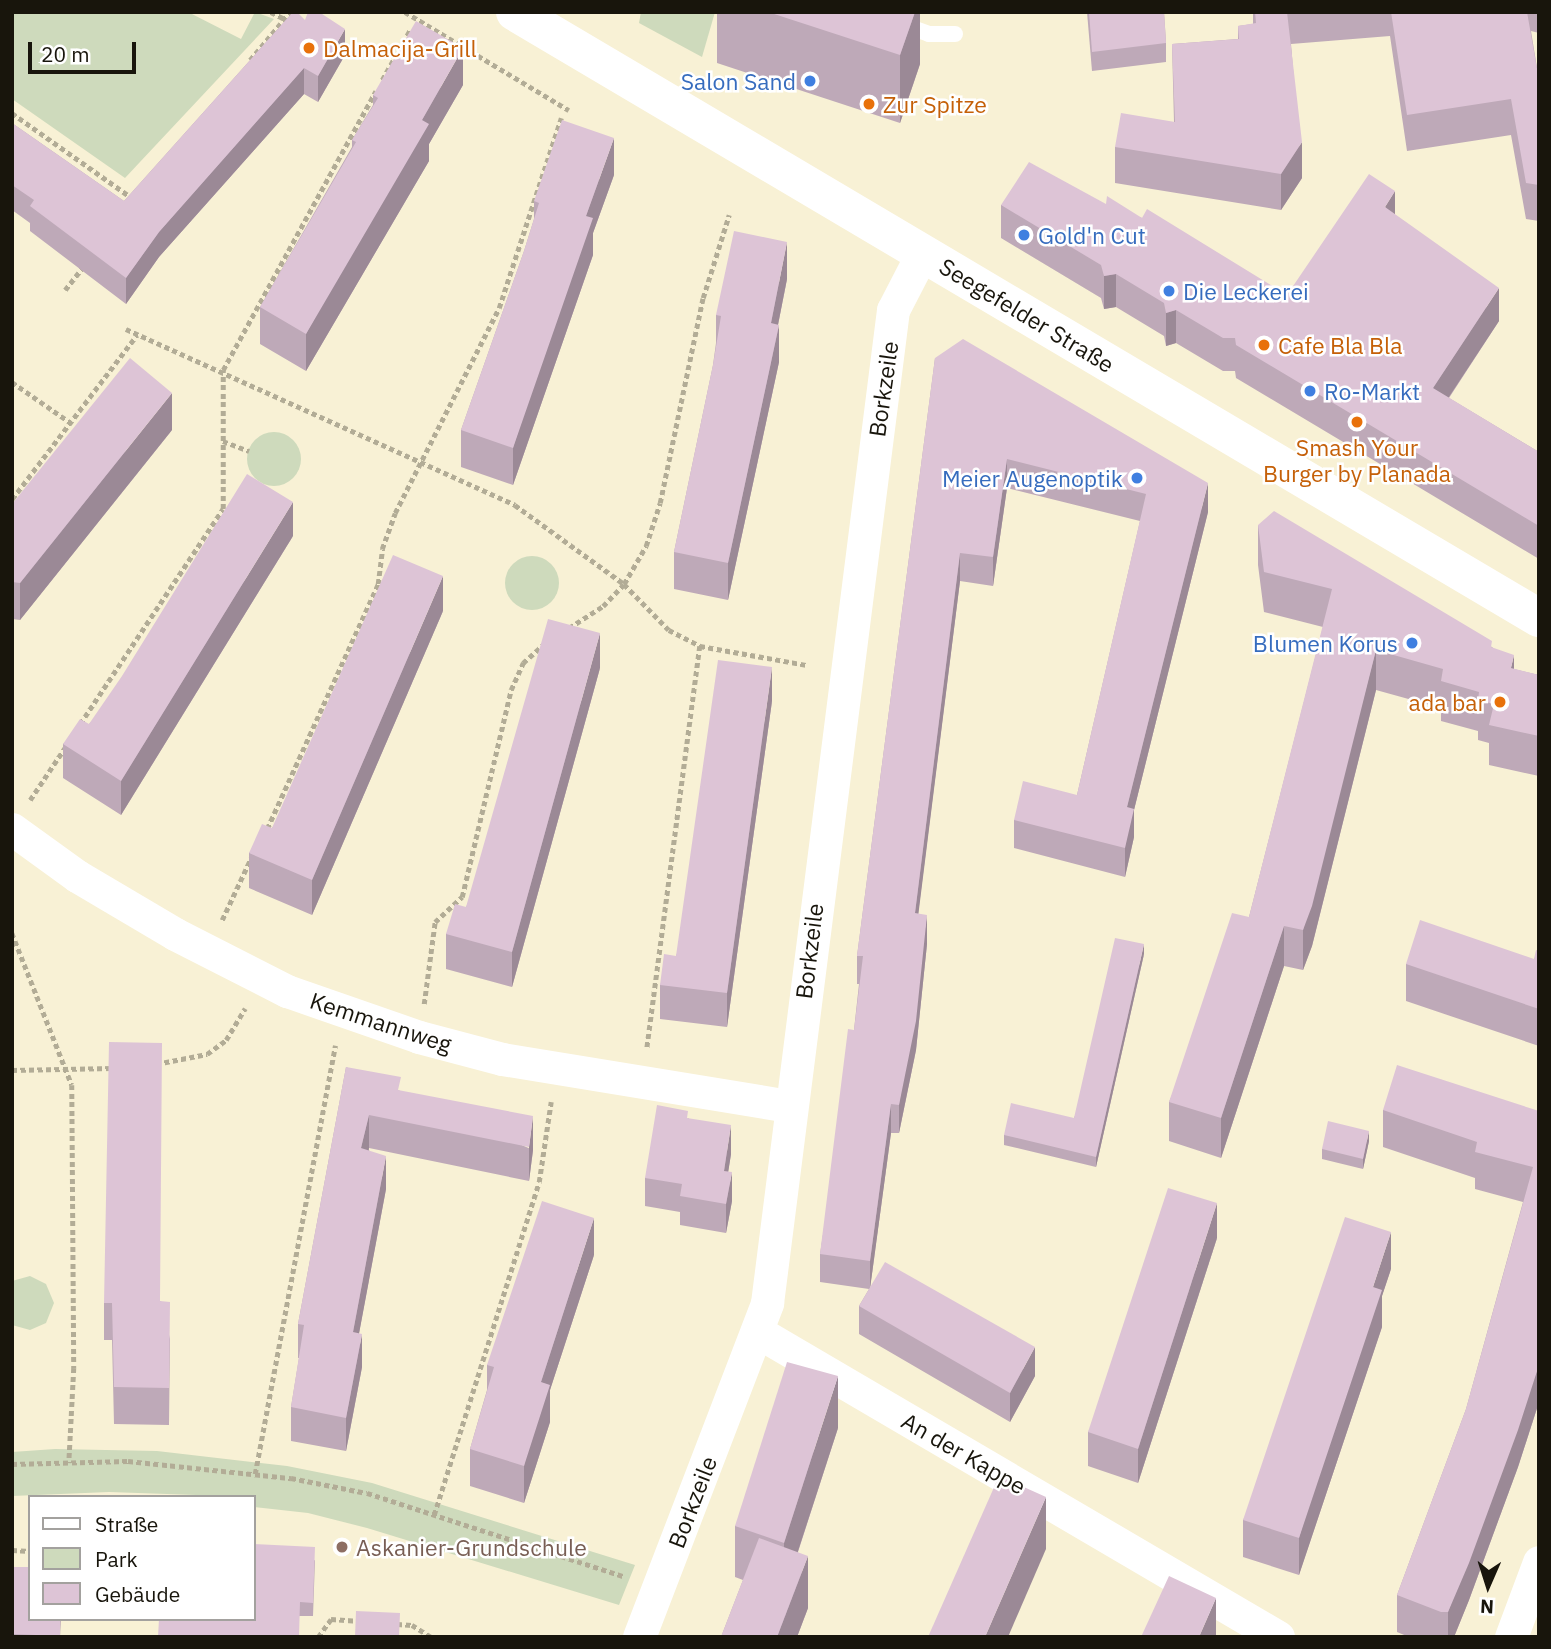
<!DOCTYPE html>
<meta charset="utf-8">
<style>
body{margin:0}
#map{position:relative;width:1551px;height:1649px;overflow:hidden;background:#f8f1d5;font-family:"IBM Plex Sans",sans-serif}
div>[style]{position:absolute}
.green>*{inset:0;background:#cedabc}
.round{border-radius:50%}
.path>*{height:4.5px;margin-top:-2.25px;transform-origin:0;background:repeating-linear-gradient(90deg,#b2ac96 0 5px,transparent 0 8.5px)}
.lane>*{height:16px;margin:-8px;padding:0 8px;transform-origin:8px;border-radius:8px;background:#fff}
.street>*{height:33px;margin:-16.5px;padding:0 16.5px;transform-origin:16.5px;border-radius:16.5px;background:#fff}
.secondary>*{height:38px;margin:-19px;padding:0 19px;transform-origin:19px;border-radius:19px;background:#fff}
.wall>*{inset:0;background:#bea9b8}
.shaded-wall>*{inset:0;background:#9b8996}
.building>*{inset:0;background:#ddc4d6}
.dots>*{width:19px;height:19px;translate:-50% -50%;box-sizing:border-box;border:4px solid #fff;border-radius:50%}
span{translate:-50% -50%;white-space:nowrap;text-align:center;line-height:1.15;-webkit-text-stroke:5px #fff;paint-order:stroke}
.food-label{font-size:23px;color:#c56008}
.left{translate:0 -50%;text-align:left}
.right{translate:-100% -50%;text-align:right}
.shop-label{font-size:23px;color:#366cbe}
.street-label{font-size:23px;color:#18150c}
.education-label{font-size:23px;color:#785e54}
.frame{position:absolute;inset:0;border:14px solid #18150c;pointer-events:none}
.legend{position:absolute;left:28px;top:1495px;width:228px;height:126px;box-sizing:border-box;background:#fff;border:2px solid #a3a19e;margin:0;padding:9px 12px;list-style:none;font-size:21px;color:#18150c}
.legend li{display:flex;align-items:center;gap:14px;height:35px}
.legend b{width:35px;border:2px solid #a3a19e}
.north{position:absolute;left:1453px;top:1551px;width:70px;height:70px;-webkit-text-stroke:5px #fff;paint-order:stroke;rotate:183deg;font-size:19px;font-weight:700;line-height:28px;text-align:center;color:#18150c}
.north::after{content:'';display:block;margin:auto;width:24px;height:32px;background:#18150c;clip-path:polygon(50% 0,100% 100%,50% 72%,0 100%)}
.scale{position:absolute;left:28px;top:42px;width:108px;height:32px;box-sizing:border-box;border:4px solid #18150c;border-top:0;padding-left:9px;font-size:21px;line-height:24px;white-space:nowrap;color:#18150c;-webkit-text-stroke:5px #fff;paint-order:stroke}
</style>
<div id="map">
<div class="green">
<div style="clip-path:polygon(12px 12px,188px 12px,241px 39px,255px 12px,274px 19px,125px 178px,12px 99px)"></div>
<div style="clip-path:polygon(641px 12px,715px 12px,702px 57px,639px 23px)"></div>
<div class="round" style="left:247px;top:432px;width:54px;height:54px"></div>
<div class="round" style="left:505px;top:556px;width:54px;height:54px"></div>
<div style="clip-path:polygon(30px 1276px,46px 1284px,54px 1303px,46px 1323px,30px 1330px,12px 1325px,12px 1281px)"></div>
<div style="clip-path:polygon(55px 1449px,157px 1451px,287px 1466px,372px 1483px,635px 1565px,619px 1605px,367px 1528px,308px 1513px,254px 1507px,254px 1497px,109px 1492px,12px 1496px,12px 1452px)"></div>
</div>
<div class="path">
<div style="left:271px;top:12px;width:16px;rotate:27deg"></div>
<div style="left:405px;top:12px;width:191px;rotate:30.9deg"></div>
<div style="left:250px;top:60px;width:62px;rotate:-50.2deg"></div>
<div style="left:382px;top:80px;width:57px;rotate:-60.8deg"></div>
<div style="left:12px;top:113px;width:147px;rotate:35.3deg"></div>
<div style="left:65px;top:290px;width:28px;rotate:-52deg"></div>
<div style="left:126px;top:329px;width:427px;rotate:24.3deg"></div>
<div style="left:515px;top:505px;width:135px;rotate:35.9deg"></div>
<div style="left:624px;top:584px;width:64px;rotate:45.6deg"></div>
<div style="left:669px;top:630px;width:35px;rotate:27deg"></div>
<div style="left:700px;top:646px;width:406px;rotate:97.5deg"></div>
<div style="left:12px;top:382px;width:72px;rotate:34.8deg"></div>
<div style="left:223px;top:441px;width:28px;rotate:21deg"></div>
<div style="left:12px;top:499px;width:206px;rotate:-52.7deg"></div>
<div style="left:569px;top:628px;width:40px;rotate:-32.9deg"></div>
<div style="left:603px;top:606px;width:30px;rotate:-46deg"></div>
<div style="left:624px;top:584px;width:44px;rotate:-59.9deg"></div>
<div style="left:646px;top:546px;width:45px;rotate:-72deg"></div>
<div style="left:660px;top:503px;width:209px;rotate:-78.2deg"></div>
<div style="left:703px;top:298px;width:87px;rotate:-72.6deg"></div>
<div style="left:700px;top:646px;width:109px;rotate:10.1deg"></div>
<div style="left:80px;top:724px;width:258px;rotate:-56.4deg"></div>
<div style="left:223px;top:509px;width:139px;rotate:-90deg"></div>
<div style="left:223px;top:370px;width:318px;rotate:-61.3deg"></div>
<div style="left:30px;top:800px;width:65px;rotate:-56.3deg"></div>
<div style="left:267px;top:829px;width:269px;rotate:-65.6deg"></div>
<div style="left:378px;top:584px;width:35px;rotate:-83deg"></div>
<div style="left:382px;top:549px;width:38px;rotate:-70deg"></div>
<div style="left:395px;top:513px;width:230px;rotate:-63.1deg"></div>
<div style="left:499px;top:308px;width:200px;rotate:-71.9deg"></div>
<div style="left:222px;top:920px;width:68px;rotate:-64.9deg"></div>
<div style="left:12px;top:933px;width:163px;rotate:68.5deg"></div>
<div style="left:72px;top:1085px;width:283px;rotate:89.6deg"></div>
<div style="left:74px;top:1368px;width:95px;rotate:93deg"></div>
<div style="left:424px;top:1004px;width:83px;rotate:-82.4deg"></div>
<div style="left:435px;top:922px;width:37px;rotate:-43deg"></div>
<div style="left:462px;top:897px;width:213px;rotate:-76.7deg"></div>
<div style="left:511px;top:690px;width:30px;rotate:-66deg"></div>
<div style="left:523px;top:663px;width:31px;rotate:-42deg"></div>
<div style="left:156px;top:1064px;width:52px;rotate:-11.1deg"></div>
<div style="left:207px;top:1054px;width:24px;rotate:-36deg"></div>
<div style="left:226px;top:1040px;width:37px;rotate:-59deg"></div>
<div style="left:12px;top:1070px;width:101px;rotate:-1.1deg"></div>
<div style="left:12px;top:1464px;width:116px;rotate:-1.5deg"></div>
<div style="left:128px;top:1461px;width:164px;rotate:6deg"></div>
<div style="left:291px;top:1478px;width:77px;rotate:11.2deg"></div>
<div style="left:367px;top:1493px;width:271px;rotate:18deg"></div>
<div style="left:255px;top:1474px;width:436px;rotate:-79.4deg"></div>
<div style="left:434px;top:1515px;width:349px;rotate:-72.5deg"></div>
<div style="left:539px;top:1182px;width:81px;rotate:-81.5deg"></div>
<div style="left:12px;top:1550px;width:18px;rotate:3deg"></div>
<div style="left:397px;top:1624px;width:15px;rotate:4deg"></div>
<div style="left:412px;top:1625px;width:22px;rotate:32deg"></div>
<div style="left:318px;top:1637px;width:22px;rotate:-54deg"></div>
<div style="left:331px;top:1619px;width:29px;rotate:4deg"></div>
</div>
<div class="lane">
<div style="left:868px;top:12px;width:65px;rotate:19.8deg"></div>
<div style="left:929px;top:34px;width:26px"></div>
</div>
<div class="street">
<div style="left:12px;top:829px;width:80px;rotate:35.9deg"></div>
<div style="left:77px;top:876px;width:114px;rotate:30.6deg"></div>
<div style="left:175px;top:934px;width:126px;rotate:27deg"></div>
<div style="left:287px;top:991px;width:140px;rotate:19.2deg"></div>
<div style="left:419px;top:1037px;width:86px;rotate:14.8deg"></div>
<div style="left:502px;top:1059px;width:292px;rotate:9.3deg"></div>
<div style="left:758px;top:1332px;width:603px;rotate:30.39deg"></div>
<div style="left:639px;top:1637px;width:358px;rotate:-69deg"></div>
<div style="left:767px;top:1303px;width:1001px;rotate:-82.77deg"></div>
<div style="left:893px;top:310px;width:65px;rotate:-62.7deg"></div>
<div style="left:1511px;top:1637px;width:80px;rotate:-69.5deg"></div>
</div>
<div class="secondary">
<div style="left:515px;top:12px;width:1190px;rotate:30.62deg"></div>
</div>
<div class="wall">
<div style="clip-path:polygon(293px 12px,345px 55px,318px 102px,304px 94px,159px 257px,126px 304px,30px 231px,30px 223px,12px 210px,12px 123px,124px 201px)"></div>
<div style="clip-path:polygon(717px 12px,920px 12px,920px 64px,900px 123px,717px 63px)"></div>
<div style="clip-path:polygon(1087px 12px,1164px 12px,1166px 43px,1166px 62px,1092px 71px)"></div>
<div style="clip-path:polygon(1253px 12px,1539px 12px,1539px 33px,1531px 31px,1539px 80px,1539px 221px,1526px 219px,1511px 135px,1407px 151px,1390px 36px,1291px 44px,1302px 178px,1281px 210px,1115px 183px,1115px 147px,1174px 122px,1172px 44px,1238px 39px,1238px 26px,1253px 24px)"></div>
<div style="clip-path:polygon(463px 85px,429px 144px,429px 161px,306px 371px,260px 344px,260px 307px,352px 147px,352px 140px,373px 105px,373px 95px)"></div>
<div style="clip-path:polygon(614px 175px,593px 233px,593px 255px,513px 485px,461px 467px,461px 430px,524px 251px,534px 219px,534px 201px)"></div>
<div style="clip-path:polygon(1106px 204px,1142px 218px,1287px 295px,1395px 215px,1499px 321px,1449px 398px,1539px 452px,1539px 559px,1236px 378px,1235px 371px,1223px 371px,1176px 343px,1166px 346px,1164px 336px,1116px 307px,1104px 309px,1101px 298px,1001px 238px,1001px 205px)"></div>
<div style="clip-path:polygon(787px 279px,778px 325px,779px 362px,728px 600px,674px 589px,674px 552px,713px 365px,716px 343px,716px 315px)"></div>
<div style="clip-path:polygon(935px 358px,1208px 512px,1134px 810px,1134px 837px,1125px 877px,1014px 848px,1014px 820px,1077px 795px,1140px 521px,1007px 488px,993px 586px,960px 581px,918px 914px,927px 944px,916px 1050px,899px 1133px,891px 1133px,870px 1288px,1035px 1376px,1010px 1422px,859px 1334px,859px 1306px,869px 1289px,820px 1282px,820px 1254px,854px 1030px,859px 984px,857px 984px,857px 956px)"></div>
<div style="clip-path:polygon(172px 430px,20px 620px,12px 619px,12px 504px)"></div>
<div style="clip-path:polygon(1258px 525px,1492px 647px,1514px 669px,1539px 675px,1539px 776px,1489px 765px,1489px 743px,1478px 740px,1478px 731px,1441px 721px,1441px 708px,1376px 690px,1312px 946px,1303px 970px,1284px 966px,1221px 1158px,1169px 1141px,1169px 1102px,1249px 917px,1323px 627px,1264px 612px,1258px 565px)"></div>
<div style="clip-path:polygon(293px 536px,121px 815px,63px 778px,63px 744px,89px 724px)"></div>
<div style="clip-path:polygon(443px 611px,312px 915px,249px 888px,249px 853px,272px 828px)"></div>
<div style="clip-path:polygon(600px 668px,512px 987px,446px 969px,446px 934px,466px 907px)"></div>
<div style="clip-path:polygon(772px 701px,727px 1027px,660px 1019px,660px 985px,676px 956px)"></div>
<div style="clip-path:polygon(1539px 951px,1539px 1046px,1406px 1001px,1406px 964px,1534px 959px)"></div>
<div style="clip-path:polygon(1144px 954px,1096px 1167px,1004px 1145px,1004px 1135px,1074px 1118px)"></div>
<div style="clip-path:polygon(346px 1067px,533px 1150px,529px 1181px,369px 1148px,369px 1150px,386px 1189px,359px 1333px,362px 1367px,346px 1451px,291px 1441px,291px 1407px,299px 1358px,298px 1358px,298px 1324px)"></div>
<div style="clip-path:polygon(1383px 1110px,1539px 1111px,1539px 1402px,1518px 1467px,1469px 1600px,1454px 1637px,1409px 1637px,1397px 1632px,1397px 1595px,1466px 1409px,1523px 1202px,1475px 1189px,1475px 1178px,1383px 1147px)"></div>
<div style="clip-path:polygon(688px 1118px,731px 1154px,728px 1172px,732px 1201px,726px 1233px,680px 1225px,680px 1212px,645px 1206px,645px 1178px)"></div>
<div style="clip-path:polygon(1369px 1141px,1363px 1169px,1322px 1159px,1322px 1149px)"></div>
<div style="clip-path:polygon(1217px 1238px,1138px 1483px,1088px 1466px,1088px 1432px)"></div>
<div style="clip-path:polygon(594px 1255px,550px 1390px,550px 1422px,524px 1503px,470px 1486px,470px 1449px,487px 1390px,487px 1365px)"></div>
<div style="clip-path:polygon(1391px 1269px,1382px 1296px,1382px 1327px,1299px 1575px,1243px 1557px,1243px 1520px)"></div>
<div style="clip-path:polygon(161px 1301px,170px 1339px,169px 1425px,114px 1424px,112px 1340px,104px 1340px,104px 1303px)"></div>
<div style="clip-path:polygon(838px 1428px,798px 1552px,808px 1608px,797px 1637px,721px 1637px,743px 1580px,735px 1577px,735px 1526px)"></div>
<div style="clip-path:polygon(315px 1560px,313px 1616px,300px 1616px,158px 1637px)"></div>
<div style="clip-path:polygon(12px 1567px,61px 1619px,60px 1637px,12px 1637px)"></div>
</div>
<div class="shaded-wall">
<div style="clip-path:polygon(915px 12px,920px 12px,920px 64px,900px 123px,900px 55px)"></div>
<div style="clip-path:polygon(345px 29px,345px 55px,318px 102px,318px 76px)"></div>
<div style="clip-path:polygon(463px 48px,463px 85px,429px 144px,429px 161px,306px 371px,306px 334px,422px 120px)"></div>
<div style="clip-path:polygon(304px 68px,304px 94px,159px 257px,126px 304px,126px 278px,159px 232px)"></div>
<div style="clip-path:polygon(614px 138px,614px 175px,593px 233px,593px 255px,513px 485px,513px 448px,586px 216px)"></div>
<div style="clip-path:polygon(1302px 142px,1302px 178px,1281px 210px,1281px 174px)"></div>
<div style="clip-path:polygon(1395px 191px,1395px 224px,1385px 207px)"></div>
<div style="clip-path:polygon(787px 242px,787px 279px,771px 360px,771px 323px)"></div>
<div style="clip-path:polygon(1116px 274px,1116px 307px,1104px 309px,1104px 276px)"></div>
<div style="clip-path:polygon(1499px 288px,1499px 321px,1433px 421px,1433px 388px)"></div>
<div style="clip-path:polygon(1176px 310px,1176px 343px,1166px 346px,1166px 313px)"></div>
<div style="clip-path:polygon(779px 325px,779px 362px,728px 600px,728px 563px)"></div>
<div style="clip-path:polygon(172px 393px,172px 430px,20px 620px,20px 583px)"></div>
<div style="clip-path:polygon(1007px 459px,1007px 488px,993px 586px,993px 557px)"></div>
<div style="clip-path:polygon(1208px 483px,1208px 512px,1134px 810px,1134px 837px,1125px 877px,1125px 848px,1127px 807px)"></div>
<div style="clip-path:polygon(293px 502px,293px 536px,121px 815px,121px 781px)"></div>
<div style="clip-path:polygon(960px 553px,960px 581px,915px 941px,915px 913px)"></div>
<div style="clip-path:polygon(443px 576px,443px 611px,312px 915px,312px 880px)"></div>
<div style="clip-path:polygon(600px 633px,600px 668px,512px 987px,512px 952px)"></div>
<div style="clip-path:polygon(1376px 650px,1376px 690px,1312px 946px,1303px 970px,1303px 930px)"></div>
<div style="clip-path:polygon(1514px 655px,1514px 694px,1511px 668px)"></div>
<div style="clip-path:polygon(772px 667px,772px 701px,727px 1027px,727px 993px)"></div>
<div style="clip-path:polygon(927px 915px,927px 944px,916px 1050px,899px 1133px,899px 1105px)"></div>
<div style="clip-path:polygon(1284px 926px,1284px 966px,1221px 1158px,1221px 1118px)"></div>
<div style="clip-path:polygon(1144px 944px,1144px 954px,1096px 1167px,1096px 1157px)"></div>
<div style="clip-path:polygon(891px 1104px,891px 1133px,870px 1289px,870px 1261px)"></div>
<div style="clip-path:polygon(369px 1115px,369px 1148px,361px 1181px,361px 1148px)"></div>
<div style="clip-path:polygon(533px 1116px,533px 1150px,529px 1181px,529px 1147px)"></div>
<div style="clip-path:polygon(731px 1125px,731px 1154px,724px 1199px,724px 1171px)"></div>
<div style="clip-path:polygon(1369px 1131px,1369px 1141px,1363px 1169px,1363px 1159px)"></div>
<div style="clip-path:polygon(386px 1156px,386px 1189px,353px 1366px,353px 1332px)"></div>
<div style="clip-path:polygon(732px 1172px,732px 1201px,726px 1233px,726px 1204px)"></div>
<div style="clip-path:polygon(1217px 1203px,1217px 1238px,1138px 1483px,1138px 1449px)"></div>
<div style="clip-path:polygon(594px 1218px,594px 1255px,550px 1390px,550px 1422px,524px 1503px,524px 1466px,541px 1382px)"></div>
<div style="clip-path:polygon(1391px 1232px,1391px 1269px,1382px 1296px,1382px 1327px,1299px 1575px,1299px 1538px,1373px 1287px)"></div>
<div style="clip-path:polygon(362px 1334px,362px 1367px,346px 1451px,346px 1418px)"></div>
<div style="clip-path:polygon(1035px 1347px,1035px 1376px,1010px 1422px,1010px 1393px)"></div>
<div style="clip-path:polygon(1539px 1365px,1539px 1402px,1518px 1467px,1469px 1600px,1454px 1637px,1448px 1637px,1448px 1612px)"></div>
<div style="clip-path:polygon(838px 1376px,838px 1428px,784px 1594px,784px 1543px)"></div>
<div style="clip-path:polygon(1046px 1497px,1046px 1549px,1008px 1637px,985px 1637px)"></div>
<div style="clip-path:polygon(808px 1556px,808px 1608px,797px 1637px,777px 1637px)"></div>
<div style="clip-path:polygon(1216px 1598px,1216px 1637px,1199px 1637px)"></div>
</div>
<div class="building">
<div style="clip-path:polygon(293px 12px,297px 12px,305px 20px,308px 12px,319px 12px,345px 29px,318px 76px,304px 68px,159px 232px,126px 278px,30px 206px,34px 200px,12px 185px,12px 123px,124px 201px)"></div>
<div style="clip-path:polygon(768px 12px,915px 12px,900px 55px)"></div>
<div style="clip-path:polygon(1089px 12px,1164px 12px,1166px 43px,1092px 52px)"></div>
<div style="clip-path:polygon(1255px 12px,1287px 12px,1302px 142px,1281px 174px,1115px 147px,1121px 113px,1175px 122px,1172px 44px,1239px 39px,1238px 26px,1256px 23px)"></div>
<div style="clip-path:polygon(1391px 12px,1527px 12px,1539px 80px,1539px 185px,1526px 183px,1511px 99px,1407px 115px)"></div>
<div style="clip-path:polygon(416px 21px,463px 48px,422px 120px,429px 124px,306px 334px,260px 307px,356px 142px,352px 140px,378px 98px,373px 95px)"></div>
<div style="clip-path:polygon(562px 120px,614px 138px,586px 216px,593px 218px,513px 448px,461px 430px,524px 251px,539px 203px,534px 201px)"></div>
<div style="clip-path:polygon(1029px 162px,1106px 204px,1107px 196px,1142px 218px,1147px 209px,1287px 295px,1369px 174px,1395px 191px,1385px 207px,1499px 288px,1433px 388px,1539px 452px,1539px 526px,1236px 345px,1235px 338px,1223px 338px,1176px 310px,1166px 313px,1164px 303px,1116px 274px,1104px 276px,1101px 265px,1001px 205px)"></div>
<div style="clip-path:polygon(734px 231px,787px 242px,771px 323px,779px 325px,728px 563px,674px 552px,713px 365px,721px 316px,716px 315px)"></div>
<div style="clip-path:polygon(963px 339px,1208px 483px,1127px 807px,1134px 809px,1125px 848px,1014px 820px,1023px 781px,1077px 795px,1146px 494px,1007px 459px,993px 557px,960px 553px,915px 913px,927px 915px,916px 1021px,899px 1105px,891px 1104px,870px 1261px,820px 1254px,848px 1029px,854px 1030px,863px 956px,857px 956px,935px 358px)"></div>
<div style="clip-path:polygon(130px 358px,172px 393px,20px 583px,12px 582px,12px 504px)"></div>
<div style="clip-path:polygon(247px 474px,293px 502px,121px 781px,63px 744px,80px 719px,89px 724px,122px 676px)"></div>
<div style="clip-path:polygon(1274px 511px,1492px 641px,1491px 647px,1514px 655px,1511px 668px,1539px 675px,1539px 736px,1489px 725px,1494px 704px,1478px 700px,1479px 692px,1441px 681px,1443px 669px,1376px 650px,1312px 906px,1303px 930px,1284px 926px,1221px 1118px,1169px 1102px,1232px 913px,1249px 917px,1332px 589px,1264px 572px,1258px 525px)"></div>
<div style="clip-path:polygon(393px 555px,443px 576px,312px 880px,249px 853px,262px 824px,272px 828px)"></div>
<div style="clip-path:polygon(548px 619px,600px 633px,512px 952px,446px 934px,455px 904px,466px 907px)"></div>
<div style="clip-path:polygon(718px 660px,772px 667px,727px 993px,660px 985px,664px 954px,676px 956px)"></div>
<div style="clip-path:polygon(1420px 920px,1534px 959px,1536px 950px,1539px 951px,1539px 1009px,1406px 964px)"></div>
<div style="clip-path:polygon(1115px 938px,1144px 944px,1096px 1157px,1004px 1135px,1011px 1103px,1074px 1118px)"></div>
<div style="clip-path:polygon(109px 1042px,162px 1043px,160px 1301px,170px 1302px,169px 1388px,114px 1387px,112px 1303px,104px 1303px)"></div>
<div style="clip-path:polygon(1397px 1065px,1539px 1111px,1539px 1365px,1518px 1430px,1469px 1563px,1448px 1612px,1441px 1612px,1397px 1595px,1466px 1409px,1533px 1167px,1475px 1152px,1477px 1142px,1383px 1110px)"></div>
<div style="clip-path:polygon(346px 1067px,401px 1077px,398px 1090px,533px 1116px,529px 1147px,369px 1115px,361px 1148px,386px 1156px,353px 1332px,362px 1334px,346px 1418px,291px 1407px,304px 1325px,298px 1324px)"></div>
<div style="clip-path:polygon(657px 1105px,688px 1111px,687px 1118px,731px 1125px,724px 1171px,732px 1172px,726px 1204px,680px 1196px,682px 1184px,645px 1178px)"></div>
<div style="clip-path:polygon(1328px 1121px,1369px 1131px,1363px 1159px,1322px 1149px)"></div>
<div style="clip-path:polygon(1168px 1188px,1217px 1203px,1138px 1449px,1088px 1432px)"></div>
<div style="clip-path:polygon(542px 1201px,594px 1218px,541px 1382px,550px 1385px,524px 1466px,470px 1449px,494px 1367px,487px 1365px)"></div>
<div style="clip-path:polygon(1345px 1217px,1391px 1232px,1373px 1287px,1382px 1290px,1299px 1538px,1243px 1520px)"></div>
<div style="clip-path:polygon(885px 1262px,1035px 1347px,1010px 1393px,859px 1306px)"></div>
<div style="clip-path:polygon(787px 1362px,838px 1376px,784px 1543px,735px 1526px)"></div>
<div style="clip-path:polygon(999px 1476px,1046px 1497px,985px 1637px,928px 1637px)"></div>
<div style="clip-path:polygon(759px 1538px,808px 1556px,777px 1637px,721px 1637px)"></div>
<div style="clip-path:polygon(254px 1544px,315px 1547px,313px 1603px,300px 1602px,299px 1637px,158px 1637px,159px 1619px,254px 1619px)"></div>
<div style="clip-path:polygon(12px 1567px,30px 1567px,30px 1619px,60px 1619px,60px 1636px,12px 1634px)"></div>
<div style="clip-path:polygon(1169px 1576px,1216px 1598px,1199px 1637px,1141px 1637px)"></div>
<div style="clip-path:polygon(356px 1611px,400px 1613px,399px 1637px,355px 1637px)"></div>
</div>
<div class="dots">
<div style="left:309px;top:48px;background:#e8710a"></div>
<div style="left:810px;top:81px;background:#3f7fe0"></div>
<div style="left:869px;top:104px;background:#e8710a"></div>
<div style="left:1024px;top:235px;background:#3f7fe0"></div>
<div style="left:1169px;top:291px;background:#3f7fe0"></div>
<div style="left:1264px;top:345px;background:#e8710a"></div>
<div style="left:1310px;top:391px;background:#3f7fe0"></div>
<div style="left:1357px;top:422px;background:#e8710a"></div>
<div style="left:1137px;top:478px;background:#3f7fe0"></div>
<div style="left:1412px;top:643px;background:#3f7fe0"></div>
<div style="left:1500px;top:702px;background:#e8710a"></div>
<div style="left:342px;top:1547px;background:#8d6e63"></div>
</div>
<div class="food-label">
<span class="left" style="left:323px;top:48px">Dalmacija-Grill</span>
<span class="left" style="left:883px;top:104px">Zur Spitze</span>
<span class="left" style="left:1278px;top:345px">Cafe Bla Bla</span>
<span style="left:1357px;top:460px">Smash Your<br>Burger by Planada</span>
<span class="right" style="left:1486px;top:702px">ada bar</span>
</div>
<div class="shop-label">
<span class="right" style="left:796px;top:81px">Salon Sand</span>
<span class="left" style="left:1038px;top:235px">Gold'n Cut</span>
<span class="left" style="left:1183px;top:291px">Die Leckerei</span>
<span class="left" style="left:1324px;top:391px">Ro-Markt</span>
<span class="right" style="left:1123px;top:478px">Meier Augenoptik</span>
<span class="right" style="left:1398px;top:643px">Blumen Korus</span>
</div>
<div class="street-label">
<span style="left:1027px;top:315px;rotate:31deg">Seegefelder Straße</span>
<span style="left:883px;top:389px;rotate:-82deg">Borkzeile</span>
<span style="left:809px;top:951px;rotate:-83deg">Borkzeile</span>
<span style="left:381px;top:1022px;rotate:18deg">Kemmannweg</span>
<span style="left:964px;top:1453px;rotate:30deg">An der Kappe</span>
<span style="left:692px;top:1502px;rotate:-69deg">Borkzeile</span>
</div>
<div class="education-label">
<span class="left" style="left:356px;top:1547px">Askanier-Grundschule</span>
</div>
<div class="frame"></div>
<ul class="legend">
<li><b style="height:9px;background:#fff"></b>Straße</li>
<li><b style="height:19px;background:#cedabc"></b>Park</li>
<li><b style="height:19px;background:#ddc4d6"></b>Gebäude</li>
</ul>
<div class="north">N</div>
<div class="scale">20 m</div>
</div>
